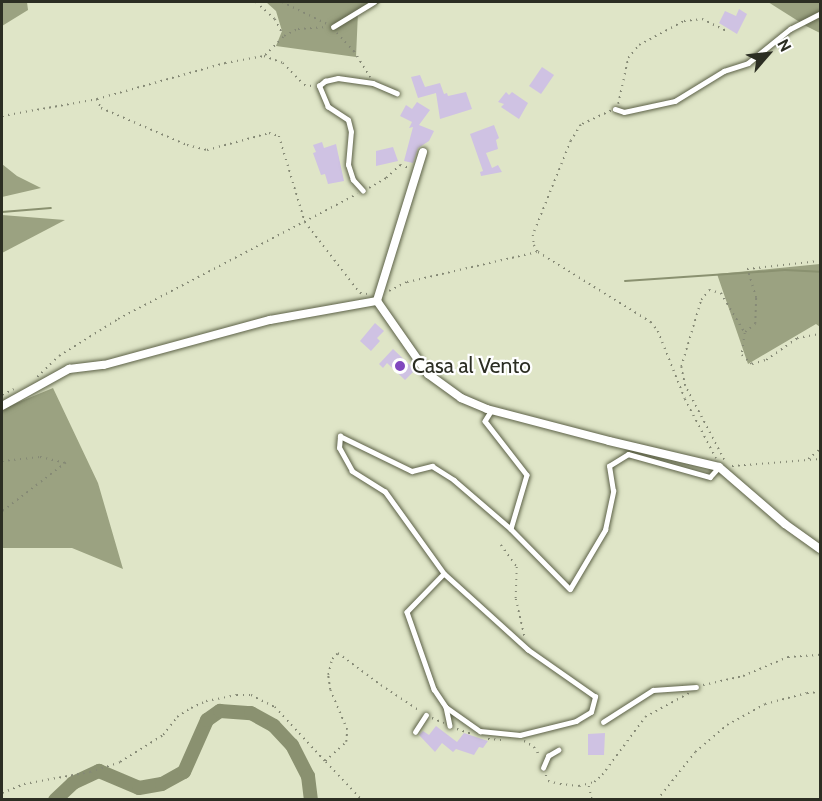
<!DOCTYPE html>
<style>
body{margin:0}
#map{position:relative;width:822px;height:801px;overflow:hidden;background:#dfe5c7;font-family:Cabin,sans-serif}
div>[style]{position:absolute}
.forest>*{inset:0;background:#9ba281}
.stream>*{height:2px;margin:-1px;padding:0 1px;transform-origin:1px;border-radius:1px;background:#8a9170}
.river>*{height:14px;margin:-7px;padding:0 7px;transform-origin:7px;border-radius:7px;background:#8a9170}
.building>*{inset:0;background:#cfc2e3}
.path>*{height:1.5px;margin-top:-0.75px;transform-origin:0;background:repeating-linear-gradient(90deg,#858975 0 1.5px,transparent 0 6px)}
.roads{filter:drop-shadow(0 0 2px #5c6147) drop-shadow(0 0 2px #5c6147)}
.lane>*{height:4.5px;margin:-2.25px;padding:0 2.25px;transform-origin:2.25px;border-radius:2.25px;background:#fff}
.street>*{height:8px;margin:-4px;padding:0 4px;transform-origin:4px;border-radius:4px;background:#fff}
.dots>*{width:16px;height:16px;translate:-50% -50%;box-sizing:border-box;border:3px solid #fff;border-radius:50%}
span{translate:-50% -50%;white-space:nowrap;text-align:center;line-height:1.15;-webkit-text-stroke:4.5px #fff;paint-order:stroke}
.poi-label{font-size:21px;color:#2c2e23}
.left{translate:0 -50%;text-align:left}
.frame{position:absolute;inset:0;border:3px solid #2c2e23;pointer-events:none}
.north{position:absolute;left:738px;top:24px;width:60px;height:60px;-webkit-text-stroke:4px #fff;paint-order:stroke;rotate:62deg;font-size:16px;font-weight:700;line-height:24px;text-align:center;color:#2c2e23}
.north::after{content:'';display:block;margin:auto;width:21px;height:27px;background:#2c2e23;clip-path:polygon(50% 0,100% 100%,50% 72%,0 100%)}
</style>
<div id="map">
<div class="forest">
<div style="clip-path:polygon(2px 2px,27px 2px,28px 10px,2px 26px)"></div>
<div style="clip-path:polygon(266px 2px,383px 2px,358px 12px,356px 57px,276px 46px,282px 31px,276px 11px)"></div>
<div style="clip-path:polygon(768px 2px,820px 2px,820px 33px,806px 26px)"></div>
<div style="clip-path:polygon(2px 164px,17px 176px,41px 188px,2px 197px)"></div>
<div style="clip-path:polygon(2px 215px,65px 220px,2px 253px)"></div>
<div style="clip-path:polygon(820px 264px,820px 327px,816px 324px,748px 364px,717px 274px)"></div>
<div style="clip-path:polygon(53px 388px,98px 483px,123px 569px,72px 548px,2px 548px,2px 409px)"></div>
</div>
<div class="stream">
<div style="left:2px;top:212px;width:49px;rotate:-4.7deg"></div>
<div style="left:625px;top:281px;width:160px;rotate:-3.9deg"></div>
<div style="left:785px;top:270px;width:35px;rotate:3deg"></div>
</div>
<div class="river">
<div style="left:55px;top:800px;width:25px;rotate:-43deg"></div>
<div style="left:73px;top:783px;width:29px;rotate:-25deg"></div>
<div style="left:99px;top:771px;width:43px;rotate:23deg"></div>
<div style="left:139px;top:788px;width:23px;rotate:-10deg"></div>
<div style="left:162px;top:784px;width:25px;rotate:-29deg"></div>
<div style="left:184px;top:772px;width:57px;rotate:-66.1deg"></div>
<div style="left:207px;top:720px;width:16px;rotate:-35deg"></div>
<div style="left:220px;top:711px;width:31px;rotate:4deg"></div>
<div style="left:251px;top:713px;width:26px;rotate:29deg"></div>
<div style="left:274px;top:726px;width:26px;rotate:47deg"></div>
<div style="left:292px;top:745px;width:35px;rotate:63deg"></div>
<div style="left:308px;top:776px;width:24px;rotate:83deg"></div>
</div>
<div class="building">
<div style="clip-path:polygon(739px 9px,747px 14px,737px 34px,719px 23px,725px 11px,736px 16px)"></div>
<div style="clip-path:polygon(542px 67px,554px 75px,541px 94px,529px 86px)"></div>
<div style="clip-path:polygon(420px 75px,425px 87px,440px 83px,444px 94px,447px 93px,448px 96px,466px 92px,472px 109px,440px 119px,436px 93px,418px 98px,411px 77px)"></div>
<div style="clip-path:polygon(506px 92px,509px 95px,512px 92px,528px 103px,519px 119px,501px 107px,504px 104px,498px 102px)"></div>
<div style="clip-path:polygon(417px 102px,430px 110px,419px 125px,434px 131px,429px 141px,418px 148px,413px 163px,404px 161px,413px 127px,409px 128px,412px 122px,400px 116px,406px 105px,412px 109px)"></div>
<div style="clip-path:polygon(494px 125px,499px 138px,496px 140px,498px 149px,486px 153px,492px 168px,498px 165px,502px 172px,481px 176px,480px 172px,483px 171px,470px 134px)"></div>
<div style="clip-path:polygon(322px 142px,324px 148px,336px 144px,344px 181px,328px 184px,325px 174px,321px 175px,313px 153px,316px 152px,313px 145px)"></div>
<div style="clip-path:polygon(393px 147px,398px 161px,376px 166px,376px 151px)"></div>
<div style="clip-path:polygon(375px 323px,384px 331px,377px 338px,380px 341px,371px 351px,360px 341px)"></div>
<div style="clip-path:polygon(393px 349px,415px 370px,405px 380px,387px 363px,383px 368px,379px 364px)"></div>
<div style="clip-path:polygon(436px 726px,457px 742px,464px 733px,488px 741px,483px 748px,479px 747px,474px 755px,456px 749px,453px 752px,442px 743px,435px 752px,419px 735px,423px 731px,429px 735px)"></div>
<div style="clip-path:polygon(605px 733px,604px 755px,588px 755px,588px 734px)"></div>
</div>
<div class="path">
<div style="left:256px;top:2px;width:25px;rotate:42deg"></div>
<div style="left:275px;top:19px;width:18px;rotate:63deg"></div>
<div style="left:282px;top:2px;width:50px;rotate:26.1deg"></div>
<div style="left:337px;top:33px;width:25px;rotate:47deg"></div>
<div style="left:354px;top:51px;width:31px;rotate:58deg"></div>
<div style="left:265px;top:55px;width:27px;rotate:-45deg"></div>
<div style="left:284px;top:36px;width:16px;rotate:-27deg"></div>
<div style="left:298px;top:29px;width:28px;rotate:-4deg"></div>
<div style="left:97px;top:99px;width:133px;rotate:-15.7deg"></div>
<div style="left:225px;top:63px;width:40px;rotate:-10deg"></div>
<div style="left:264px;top:56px;width:20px;rotate:20deg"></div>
<div style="left:283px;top:63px;width:30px;rotate:46deg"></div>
<div style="left:304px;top:85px;width:8px;rotate:7deg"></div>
<div style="left:618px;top:104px;width:47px;rotate:-77.7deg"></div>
<div style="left:628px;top:58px;width:17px;rotate:-50deg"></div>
<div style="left:639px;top:45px;width:51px;rotate:-28.1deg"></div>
<div style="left:684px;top:21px;width:18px;rotate:-6deg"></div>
<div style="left:702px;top:19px;width:28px;rotate:26deg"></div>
<div style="left:611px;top:111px;width:33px;rotate:155deg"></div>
<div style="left:581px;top:125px;width:19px;rotate:122deg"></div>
<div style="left:571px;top:141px;width:101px;rotate:112deg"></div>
<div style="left:533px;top:235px;width:10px;rotate:84deg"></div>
<div style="left:534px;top:245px;width:8px;rotate:60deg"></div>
<div style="left:538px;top:252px;width:133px;rotate:31.8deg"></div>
<div style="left:651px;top:322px;width:11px;rotate:52deg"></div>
<div style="left:658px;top:331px;width:73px;rotate:68.3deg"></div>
<div style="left:685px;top:399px;width:67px;rotate:62.3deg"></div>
<div style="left:2px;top:116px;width:97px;rotate:-10.1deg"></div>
<div style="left:97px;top:99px;width:10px;rotate:66deg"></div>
<div style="left:101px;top:108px;width:94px;rotate:23.3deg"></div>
<div style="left:187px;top:145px;width:21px;rotate:14deg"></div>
<div style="left:207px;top:150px;width:64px;rotate:-15.3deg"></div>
<div style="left:269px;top:133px;width:10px;rotate:17deg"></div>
<div style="left:279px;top:136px;width:90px;rotate:73.2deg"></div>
<div style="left:305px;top:222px;width:90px;rotate:52.2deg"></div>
<div style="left:360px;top:293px;width:7px;rotate:8deg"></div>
<div style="left:369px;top:188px;width:20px;rotate:-30deg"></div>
<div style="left:386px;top:178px;width:19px;rotate:-43deg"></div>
<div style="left:400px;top:165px;width:10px;rotate:17deg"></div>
<div style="left:389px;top:291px;width:20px;rotate:-27deg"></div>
<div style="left:407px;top:282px;width:133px;rotate:-13deg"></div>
<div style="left:745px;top:332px;width:13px;rotate:-39deg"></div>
<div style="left:755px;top:324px;width:26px;rotate:-88deg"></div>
<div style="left:756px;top:298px;width:30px;rotate:-107deg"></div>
<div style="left:747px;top:269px;width:73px;rotate:-6.3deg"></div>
<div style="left:37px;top:377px;width:30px;rotate:-44deg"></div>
<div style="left:59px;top:356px;width:70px;rotate:-32.1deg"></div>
<div style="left:118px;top:319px;width:270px;rotate:-27.6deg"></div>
<div style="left:2px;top:395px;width:13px;rotate:-27deg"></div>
<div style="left:808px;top:459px;width:16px;rotate:-40deg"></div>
<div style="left:724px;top:460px;width:84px;rotate:-117.8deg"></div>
<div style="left:685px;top:386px;width:19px;rotate:-102deg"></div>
<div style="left:681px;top:367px;width:70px;rotate:-73.4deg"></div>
<div style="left:701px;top:300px;width:13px;rotate:-51deg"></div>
<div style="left:709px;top:290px;width:12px;rotate:14deg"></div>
<div style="left:721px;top:293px;width:47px;rotate:59deg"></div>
<div style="left:745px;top:333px;width:22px;rotate:98deg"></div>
<div style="left:742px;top:355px;width:13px;rotate:42deg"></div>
<div style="left:752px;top:364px;width:15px;rotate:-16deg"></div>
<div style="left:766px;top:360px;width:38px;rotate:-35deg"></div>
<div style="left:797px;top:338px;width:23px;rotate:-10deg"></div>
<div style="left:2px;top:461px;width:38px;rotate:-6deg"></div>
<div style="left:40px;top:457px;width:27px;rotate:13deg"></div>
<div style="left:66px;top:463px;width:81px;rotate:142.6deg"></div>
<div style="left:732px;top:466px;width:88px;rotate:-4.5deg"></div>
<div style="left:501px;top:545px;width:27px;rotate:54deg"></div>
<div style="left:517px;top:567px;width:32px;rotate:92deg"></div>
<div style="left:516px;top:599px;width:39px;rotate:77deg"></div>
<div style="left:703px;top:685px;width:41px;rotate:-12.7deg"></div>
<div style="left:743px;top:676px;width:49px;rotate:-22.9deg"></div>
<div style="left:788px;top:657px;width:32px;rotate:-4deg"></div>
<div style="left:432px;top:718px;width:13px;rotate:23deg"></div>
<div style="left:457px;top:729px;width:16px;rotate:18deg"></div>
<div style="left:488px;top:739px;width:13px;rotate:4deg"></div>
<div style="left:524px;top:741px;width:12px;rotate:31deg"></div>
<div style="left:534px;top:747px;width:11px;rotate:56deg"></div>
<div style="left:326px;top:762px;width:52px;rotate:46.5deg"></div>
<div style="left:546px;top:775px;width:6px;rotate:72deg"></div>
<div style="left:548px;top:781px;width:12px;rotate:14deg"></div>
<div style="left:560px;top:784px;width:19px;rotate:6deg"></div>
<div style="left:579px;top:786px;width:16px;rotate:-15deg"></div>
<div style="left:594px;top:782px;width:11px;rotate:-41deg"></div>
<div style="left:602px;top:775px;width:72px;rotate:-53.4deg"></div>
<div style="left:645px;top:717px;width:50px;rotate:-28.6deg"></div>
<div style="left:589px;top:786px;width:14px;rotate:78deg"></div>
<div style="left:2px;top:793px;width:24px;rotate:-22deg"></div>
<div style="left:24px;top:784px;width:67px;rotate:-10.3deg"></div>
<div style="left:90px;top:772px;width:32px;rotate:-18deg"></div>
<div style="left:120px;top:762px;width:51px;rotate:-32.1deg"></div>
<div style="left:163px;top:735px;width:23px;rotate:-52deg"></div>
<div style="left:177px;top:717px;width:17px;rotate:-33deg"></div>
<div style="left:191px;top:708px;width:17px;rotate:-25deg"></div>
<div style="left:206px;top:701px;width:32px;rotate:-11deg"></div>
<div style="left:237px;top:695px;width:14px"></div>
<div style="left:251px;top:695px;width:27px;rotate:27deg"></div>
<div style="left:275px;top:707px;width:74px;rotate:47.2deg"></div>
<div style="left:325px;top:761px;width:28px;rotate:-42deg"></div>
<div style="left:346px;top:742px;width:12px;rotate:-85deg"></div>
<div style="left:347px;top:730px;width:43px;rotate:-113deg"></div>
<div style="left:330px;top:690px;width:15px;rotate:-98deg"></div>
<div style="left:328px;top:675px;width:16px;rotate:-76deg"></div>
<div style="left:332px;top:659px;width:8px;rotate:-45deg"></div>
<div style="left:338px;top:653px;width:54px;rotate:36.7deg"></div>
<div style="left:381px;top:685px;width:47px;rotate:33.7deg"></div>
<div style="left:31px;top:800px;width:17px"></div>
<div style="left:657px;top:800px;width:61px;rotate:-51.6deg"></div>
<div style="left:695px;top:752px;width:42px;rotate:-40.2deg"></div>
<div style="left:727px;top:725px;width:43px;rotate:-28.9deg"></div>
<div style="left:765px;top:704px;width:43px;rotate:-14.7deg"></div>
<div style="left:807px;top:693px;width:13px;rotate:-4deg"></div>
</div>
<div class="roads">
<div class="lane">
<div style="left:333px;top:27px;width:48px;rotate:-31.4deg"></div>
<div style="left:615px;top:109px;width:9px;rotate:18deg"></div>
<div style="left:624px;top:112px;width:52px;rotate:-12.2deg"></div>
<div style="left:675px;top:101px;width:57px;rotate:-31.5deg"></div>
<div style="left:724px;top:71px;width:25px;rotate:-18deg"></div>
<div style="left:748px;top:63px;width:54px;rotate:-39deg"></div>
<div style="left:790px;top:29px;width:34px;rotate:-27deg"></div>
<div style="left:363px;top:191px;width:15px;rotate:-132deg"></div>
<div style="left:353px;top:180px;width:16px;rotate:-108deg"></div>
<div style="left:348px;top:165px;width:33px;rotate:-85deg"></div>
<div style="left:351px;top:132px;width:12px;rotate:-104deg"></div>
<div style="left:348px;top:120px;width:24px;rotate:-147deg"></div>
<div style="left:328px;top:107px;width:23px;rotate:-113deg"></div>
<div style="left:319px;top:86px;width:8px;rotate:-40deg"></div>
<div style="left:325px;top:81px;width:13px;rotate:-13deg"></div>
<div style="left:338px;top:78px;width:35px;rotate:8deg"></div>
<div style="left:373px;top:83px;width:26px;rotate:23deg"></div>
<div style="left:492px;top:410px;width:13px;rotate:122deg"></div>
<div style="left:485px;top:421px;width:68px;rotate:52.1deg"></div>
<div style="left:527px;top:475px;width:56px;rotate:106.5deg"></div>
<div style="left:511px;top:529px;width:84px;rotate:45.5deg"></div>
<div style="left:570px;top:589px;width:69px;rotate:-59.3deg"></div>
<div style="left:605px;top:530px;width:40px;rotate:-78deg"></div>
<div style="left:613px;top:491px;width:25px;rotate:-99deg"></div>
<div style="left:609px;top:466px;width:22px;rotate:-32deg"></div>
<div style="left:628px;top:454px;width:85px;rotate:15.7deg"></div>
<div style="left:710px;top:477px;width:13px;rotate:-48deg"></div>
<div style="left:444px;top:574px;width:53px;rotate:134.2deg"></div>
<div style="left:407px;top:612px;width:82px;rotate:70.7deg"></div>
<div style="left:434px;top:689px;width:22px;rotate:56deg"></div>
<div style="left:446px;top:707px;width:42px;rotate:35.2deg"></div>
<div style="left:480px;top:731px;width:40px;rotate:5.7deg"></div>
<div style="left:520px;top:735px;width:58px;rotate:-14deg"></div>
<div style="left:576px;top:721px;width:17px;rotate:-31deg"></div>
<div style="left:591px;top:712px;width:16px;rotate:-75deg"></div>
<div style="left:595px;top:697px;width:82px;rotate:-145deg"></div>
<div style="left:528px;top:650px;width:113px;rotate:-137.9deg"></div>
<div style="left:444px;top:574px;width:101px;rotate:-125.7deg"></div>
<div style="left:385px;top:492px;width:39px;rotate:-148deg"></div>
<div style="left:352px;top:471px;width:26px;rotate:-119deg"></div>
<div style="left:339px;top:448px;width:12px;rotate:-85deg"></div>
<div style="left:340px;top:436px;width:80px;rotate:25.9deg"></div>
<div style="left:412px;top:471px;width:21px;rotate:-14deg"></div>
<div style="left:432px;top:466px;width:26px;rotate:32deg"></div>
<div style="left:454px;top:480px;width:75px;rotate:40.7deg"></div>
<div style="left:446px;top:707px;width:19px;rotate:78deg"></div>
<div style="left:603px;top:722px;width:59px;rotate:-32.6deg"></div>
<div style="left:653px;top:690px;width:43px;rotate:-4deg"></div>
<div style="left:415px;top:732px;width:20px;rotate:-57deg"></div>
<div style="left:543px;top:768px;width:13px;rotate:-67deg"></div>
<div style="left:548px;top:756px;width:12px;rotate:-31deg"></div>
</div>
<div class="street">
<div style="left:423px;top:152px;width:156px;rotate:107.2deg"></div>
<div style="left:377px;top:301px;width:89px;rotate:55.1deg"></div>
<div style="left:428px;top:374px;width:41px;rotate:36deg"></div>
<div style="left:461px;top:398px;width:28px;rotate:23deg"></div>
<div style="left:487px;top:409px;width:126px;rotate:14.7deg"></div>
<div style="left:609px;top:441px;width:113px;rotate:13.3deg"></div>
<div style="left:719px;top:467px;width:87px;rotate:40.8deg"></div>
<div style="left:785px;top:524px;width:43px;rotate:35.5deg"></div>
<div style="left:2px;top:406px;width:77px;rotate:-28.9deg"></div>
<div style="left:69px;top:369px;width:35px;rotate:-7deg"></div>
<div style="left:104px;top:365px;width:172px;rotate:-15.2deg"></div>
<div style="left:270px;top:320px;width:109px;rotate:-10.1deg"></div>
</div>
</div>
<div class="dots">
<div style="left:400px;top:366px;background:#8147be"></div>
</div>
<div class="poi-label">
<span class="left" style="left:412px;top:366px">Casa al Vento</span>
</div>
<div class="frame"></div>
<div class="north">N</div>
</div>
